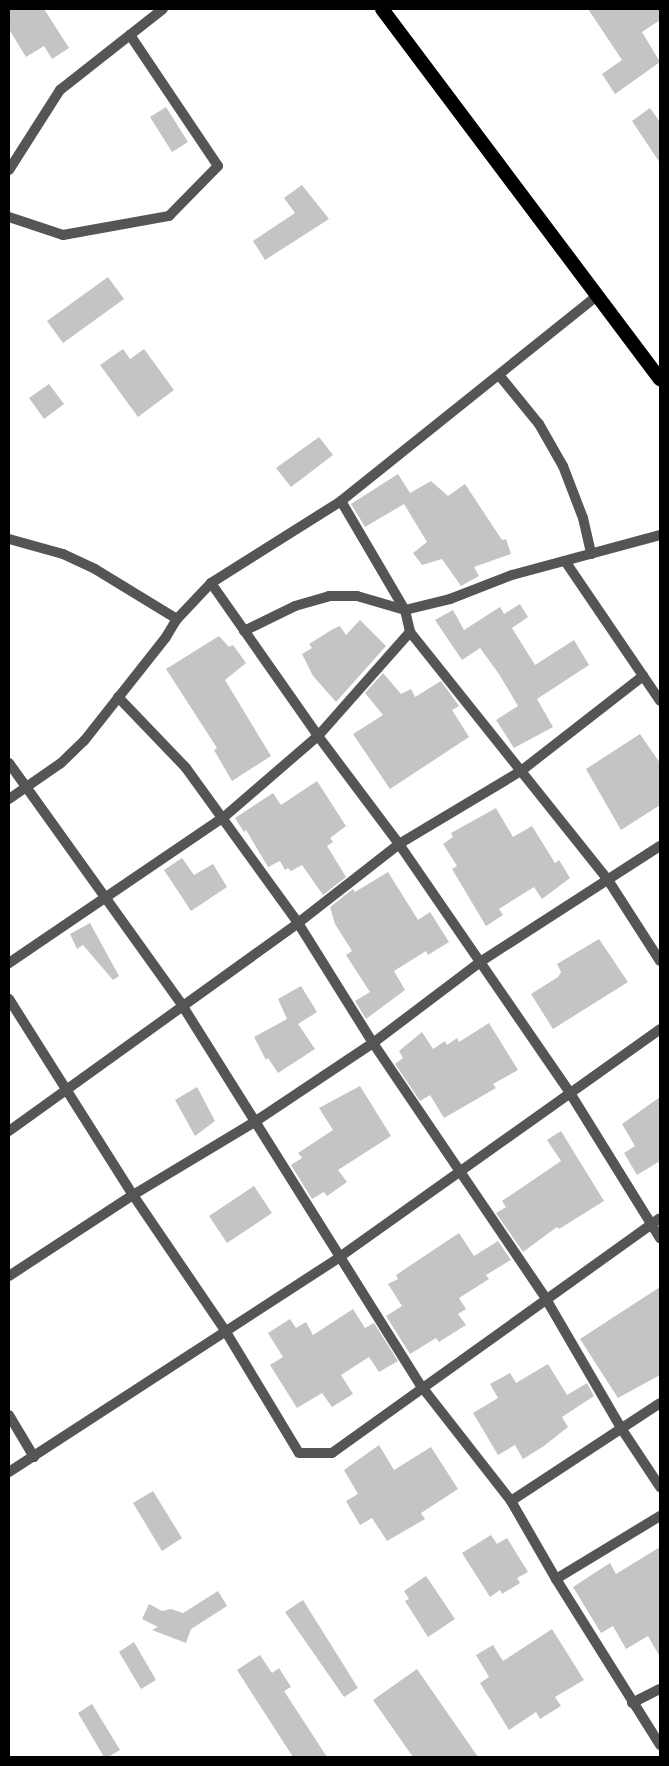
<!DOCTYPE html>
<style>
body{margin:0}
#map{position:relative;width:669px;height:1766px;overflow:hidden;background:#fff;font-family:"IBM Plex Sans",sans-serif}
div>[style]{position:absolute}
.building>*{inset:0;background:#c4c4c4}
.minor>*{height:10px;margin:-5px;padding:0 5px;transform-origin:5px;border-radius:5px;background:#555}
.trunk>*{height:14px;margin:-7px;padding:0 7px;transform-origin:7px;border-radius:7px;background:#000}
span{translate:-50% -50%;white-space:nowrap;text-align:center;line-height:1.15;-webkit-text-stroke:5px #fff;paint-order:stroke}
.frame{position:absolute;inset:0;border:10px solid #000;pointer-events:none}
</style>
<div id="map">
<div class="building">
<div style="clip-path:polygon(9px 9px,44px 9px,69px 48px,52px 59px,44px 46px,26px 57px,9px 29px)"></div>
<div style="clip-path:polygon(588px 9px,660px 9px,660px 20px,642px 32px,660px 62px,615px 94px,602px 74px,622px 60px)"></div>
<div style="clip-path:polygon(166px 107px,188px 142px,172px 152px,150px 117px)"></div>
<div style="clip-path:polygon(650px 108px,660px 122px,660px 163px,632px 121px)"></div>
<div style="clip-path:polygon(302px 185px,329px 219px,265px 260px,253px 241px,295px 213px,284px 198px)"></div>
<div style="clip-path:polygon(108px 277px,124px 299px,63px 343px,47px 321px)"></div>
<div style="clip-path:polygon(123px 349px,130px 359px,144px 349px,174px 390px,138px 417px,100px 365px)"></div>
<div style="clip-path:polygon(49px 384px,64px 404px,44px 419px,29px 398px)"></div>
<div style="clip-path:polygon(319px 437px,333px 455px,291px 487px,276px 468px)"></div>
<div style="clip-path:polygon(398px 474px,410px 493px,431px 481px,448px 496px,465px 484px,502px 540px,506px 539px,511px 554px,474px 567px,479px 576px,461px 586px,442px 559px,422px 565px,413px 553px,427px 542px,404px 504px,365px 527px,351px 504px)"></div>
<div style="clip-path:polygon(520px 604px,528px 617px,512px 628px,535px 665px,574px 640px,589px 665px,537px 699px,553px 727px,514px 748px,496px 720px,518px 706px,499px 674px,480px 648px,462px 660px,435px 620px,453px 610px,464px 630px,500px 607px,504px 614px)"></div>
<div style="clip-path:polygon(360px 620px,386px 646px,336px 702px,313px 676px,302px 654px,312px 648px,309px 644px,333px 629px,340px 626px,346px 635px)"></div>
<div style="clip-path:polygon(219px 636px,229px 647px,233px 645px,246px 663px,225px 680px,271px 756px,232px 781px,214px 750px,217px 748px,166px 669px)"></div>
<div style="clip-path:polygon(383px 673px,401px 694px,411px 689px,415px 697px,441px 681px,459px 706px,452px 710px,469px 737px,390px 789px,353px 734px,383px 715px,365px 693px)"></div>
<div style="clip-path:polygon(640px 734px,660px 763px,660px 805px,621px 830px,586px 769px)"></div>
<div style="clip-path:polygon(317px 781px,346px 826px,330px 838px,333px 842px,327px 846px,346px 877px,323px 895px,302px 865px,291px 871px,288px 868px,285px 870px,280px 861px,268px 867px,246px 830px,244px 832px,235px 818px,273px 793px,281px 805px)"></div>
<div style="clip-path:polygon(496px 808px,513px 837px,532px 826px,555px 863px,559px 860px,570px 878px,542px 899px,534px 887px,499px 909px,503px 915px,486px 926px,452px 869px,457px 866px,443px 844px,453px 837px,451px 833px)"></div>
<div style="clip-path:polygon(182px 858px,194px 875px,213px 864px,227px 887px,191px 911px,164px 870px)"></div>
<div style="clip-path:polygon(388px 872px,418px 920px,430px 912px,449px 942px,428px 955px,426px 951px,394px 971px,405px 990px,366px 1019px,355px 1001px,370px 992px,346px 955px,352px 951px,335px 924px,330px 907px,353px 889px,355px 892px)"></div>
<div style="clip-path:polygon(90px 923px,119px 976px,113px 980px,83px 945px,77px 949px,70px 934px)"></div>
<div style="clip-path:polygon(599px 939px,628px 982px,553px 1029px,531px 994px,558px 977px,561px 972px,557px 964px)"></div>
<div style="clip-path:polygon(301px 986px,317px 1012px,298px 1024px,315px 1049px,278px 1073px,268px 1058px,266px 1060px,254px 1037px,287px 1019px,278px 999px)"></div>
<div style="clip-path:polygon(489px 1023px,518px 1070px,493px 1084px,496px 1088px,444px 1118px,430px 1095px,420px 1101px,395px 1064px,403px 1058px,399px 1051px,422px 1032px,433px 1049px,445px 1041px,447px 1045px,457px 1038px,459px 1042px)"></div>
<div style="clip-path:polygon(360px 1086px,391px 1136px,338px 1170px,347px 1182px,327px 1196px,324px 1192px,312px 1199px,291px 1165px,302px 1158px,298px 1153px,333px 1130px,319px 1108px)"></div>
<div style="clip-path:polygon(197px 1087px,215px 1121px,195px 1136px,175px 1100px)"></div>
<div style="clip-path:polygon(660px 1097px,660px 1161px,637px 1175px,624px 1153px,635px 1146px,622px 1124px)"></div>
<div style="clip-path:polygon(561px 1131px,604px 1201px,559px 1229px,557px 1227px,523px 1252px,496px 1213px,506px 1207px,502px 1201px,561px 1161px,547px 1140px)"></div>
<div style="clip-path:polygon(254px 1186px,272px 1213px,227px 1243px,209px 1216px)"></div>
<div style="clip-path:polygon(459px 1233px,474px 1256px,498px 1241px,511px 1260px,486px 1275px,489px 1279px,459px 1298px,466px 1309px,458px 1314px,466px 1325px,439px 1342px,436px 1338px,410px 1354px,386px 1316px,402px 1306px,388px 1284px,398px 1279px,396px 1275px)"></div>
<div style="clip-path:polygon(660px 1287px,660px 1375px,618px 1398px,580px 1339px)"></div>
<div style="clip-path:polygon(353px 1309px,365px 1328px,374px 1323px,398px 1361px,379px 1372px,369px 1357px,341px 1375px,353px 1394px,332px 1407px,322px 1393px,297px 1408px,270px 1365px,283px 1357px,268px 1333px,290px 1319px,296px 1328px,306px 1322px,313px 1335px)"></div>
<div style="clip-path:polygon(548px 1364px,567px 1395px,587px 1383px,594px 1396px,562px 1417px,568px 1427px,544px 1446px,523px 1459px,515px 1445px,498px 1455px,473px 1413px,498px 1398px,490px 1384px,510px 1373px,516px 1383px)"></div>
<div style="clip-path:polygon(379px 1445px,394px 1470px,431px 1447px,458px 1489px,421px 1513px,425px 1519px,387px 1541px,372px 1518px,360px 1525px,346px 1501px,358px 1494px,344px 1470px)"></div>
<div style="clip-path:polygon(153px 1491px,182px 1538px,162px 1551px,133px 1503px)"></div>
<div style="clip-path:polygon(491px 1535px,497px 1544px,507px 1538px,528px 1572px,517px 1578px,520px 1583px,502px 1594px,500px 1590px,490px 1597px,462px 1553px)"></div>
<div style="clip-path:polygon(660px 1547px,660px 1657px,648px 1636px,626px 1649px,613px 1626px,601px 1633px,573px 1587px,610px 1563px,616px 1574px)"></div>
<div style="clip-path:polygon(426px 1576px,455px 1619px,428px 1637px,405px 1601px,409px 1599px,404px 1591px)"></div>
<div style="clip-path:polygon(218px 1591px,227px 1606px,191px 1629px,186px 1643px,152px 1630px,158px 1627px,142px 1619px,149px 1604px,162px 1611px,171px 1609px,183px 1613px)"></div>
<div style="clip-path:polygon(303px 1600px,358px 1688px,344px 1697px,285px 1612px)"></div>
<div style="clip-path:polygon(552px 1629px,584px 1680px,555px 1697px,561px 1706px,540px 1719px,536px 1712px,509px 1730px,480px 1683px,489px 1677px,476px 1655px,493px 1645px,503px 1661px)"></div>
<div style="clip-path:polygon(134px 1642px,156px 1680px,141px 1689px,119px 1652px)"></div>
<div style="clip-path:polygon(260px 1655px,272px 1673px,279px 1668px,291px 1687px,284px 1691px,327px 1757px,293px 1757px,237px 1670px)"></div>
<div style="clip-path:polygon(417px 1669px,478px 1757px,413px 1757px,373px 1700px)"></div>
<div style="clip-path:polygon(92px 1704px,120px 1750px,108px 1757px,104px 1757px,78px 1713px)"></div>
</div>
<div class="minor">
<div style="left:9px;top:170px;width:95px;rotate:-57.5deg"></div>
<div style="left:60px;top:90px;width:131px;rotate:-38.2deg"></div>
<div style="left:9px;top:217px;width:57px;rotate:18.4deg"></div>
<div style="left:63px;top:235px;width:108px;rotate:-10.2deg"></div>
<div style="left:169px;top:216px;width:70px;rotate:-45.6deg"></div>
<div style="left:218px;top:166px;width:158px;rotate:-123.9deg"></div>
<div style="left:499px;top:375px;width:63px;rotate:50.8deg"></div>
<div style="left:539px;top:424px;width:48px;rotate:60.3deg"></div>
<div style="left:563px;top:466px;width:56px;rotate:69deg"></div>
<div style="left:583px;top:518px;width:37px;rotate:77deg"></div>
<div style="left:341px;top:501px;width:126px;rotate:59.6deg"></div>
<div style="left:405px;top:610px;width:23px;rotate:77deg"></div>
<div style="left:410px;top:632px;width:317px;rotate:51.4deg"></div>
<div style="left:608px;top:880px;width:96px;rotate:57.3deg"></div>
<div style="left:9px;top:539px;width:56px;rotate:15.5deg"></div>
<div style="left:63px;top:554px;width:35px;rotate:25deg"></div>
<div style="left:95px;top:569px;width:96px;rotate:31.4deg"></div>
<div style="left:565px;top:561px;width:169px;rotate:55.8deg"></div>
<div style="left:211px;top:583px;width:187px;rotate:55deg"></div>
<div style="left:318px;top:736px;width:135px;rotate:53.1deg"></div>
<div style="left:399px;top:844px;width:302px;rotate:55.5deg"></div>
<div style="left:570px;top:1093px;width:171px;rotate:58.2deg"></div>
<div style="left:244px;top:631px;width:57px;rotate:-26.1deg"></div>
<div style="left:295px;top:606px;width:35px;rotate:-16deg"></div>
<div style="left:329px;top:596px;width:28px"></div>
<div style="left:357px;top:596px;width:50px;rotate:16.3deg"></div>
<div style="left:405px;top:610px;width:46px;rotate:-13.7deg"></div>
<div style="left:450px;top:599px;width:66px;rotate:-21.2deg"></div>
<div style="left:512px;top:575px;width:153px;rotate:-15.1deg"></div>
<div style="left:118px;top:697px;width:98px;rotate:46.2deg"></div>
<div style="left:186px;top:768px;width:191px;rotate:54.1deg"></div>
<div style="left:298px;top:923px;width:142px;rotate:58deg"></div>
<div style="left:373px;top:1043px;width:309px;rotate:55.9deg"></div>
<div style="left:546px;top:1299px;width:149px;rotate:59.8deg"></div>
<div style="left:621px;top:1428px;width:71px;rotate:56.5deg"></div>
<div style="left:9px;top:763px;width:297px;rotate:54.4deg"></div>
<div style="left:182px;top:1005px;width:451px;rotate:57.9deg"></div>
<div style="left:422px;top:1387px;width:145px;rotate:52deg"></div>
<div style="left:511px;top:1501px;width:90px;rotate:60deg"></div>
<div style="left:556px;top:1579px;width:196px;rotate:57.9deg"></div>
<div style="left:9px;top:799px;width:63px;rotate:-34.7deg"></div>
<div style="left:61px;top:763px;width:32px;rotate:-44deg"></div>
<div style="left:84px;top:741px;width:132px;rotate:-51.7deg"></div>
<div style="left:166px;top:637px;width:21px;rotate:-59deg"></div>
<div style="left:177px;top:619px;width:50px;rotate:-46.6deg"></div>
<div style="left:211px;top:583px;width:154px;rotate:-32.2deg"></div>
<div style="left:341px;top:501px;width:328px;rotate:-38.7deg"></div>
<div style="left:9px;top:963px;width:260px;rotate:-34.2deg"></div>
<div style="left:224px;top:817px;width:124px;rotate:-40.8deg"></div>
<div style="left:318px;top:736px;width:139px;rotate:-48.5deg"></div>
<div style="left:9px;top:999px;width:232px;rotate:57.7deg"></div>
<div style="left:133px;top:1195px;width:166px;rotate:55.8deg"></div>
<div style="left:226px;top:1332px;width:141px;rotate:58.9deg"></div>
<div style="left:299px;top:1453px;width:33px"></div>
<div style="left:332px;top:1453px;width:403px;rotate:-35.6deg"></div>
<div style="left:9px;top:1131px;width:356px;rotate:-35.7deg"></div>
<div style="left:298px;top:923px;width:128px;rotate:-38deg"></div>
<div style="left:399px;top:844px;width:142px;rotate:-30.9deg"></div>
<div style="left:521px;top:771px;width:155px;rotate:-37.9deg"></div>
<div style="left:9px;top:1276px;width:148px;rotate:-33.2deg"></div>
<div style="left:133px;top:1195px;width:144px;rotate:-31deg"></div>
<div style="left:256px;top:1121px;width:141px;rotate:-33.7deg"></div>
<div style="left:373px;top:1043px;width:134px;rotate:-37.1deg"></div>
<div style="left:480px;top:962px;width:214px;rotate:-32.8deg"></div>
<div style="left:9px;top:1415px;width:49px;rotate:59.2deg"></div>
<div style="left:9px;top:1472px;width:396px;rotate:-33deg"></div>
<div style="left:341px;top:1256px;width:392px;rotate:-35.4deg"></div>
<div style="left:511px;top:1501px;width:178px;rotate:-33.3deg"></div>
<div style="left:556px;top:1579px;width:122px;rotate:-31.2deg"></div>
<div style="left:632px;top:1703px;width:31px;rotate:-27deg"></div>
</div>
<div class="trunk">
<div style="left:382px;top:9px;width:463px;rotate:53.1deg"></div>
</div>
<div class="frame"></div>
</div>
